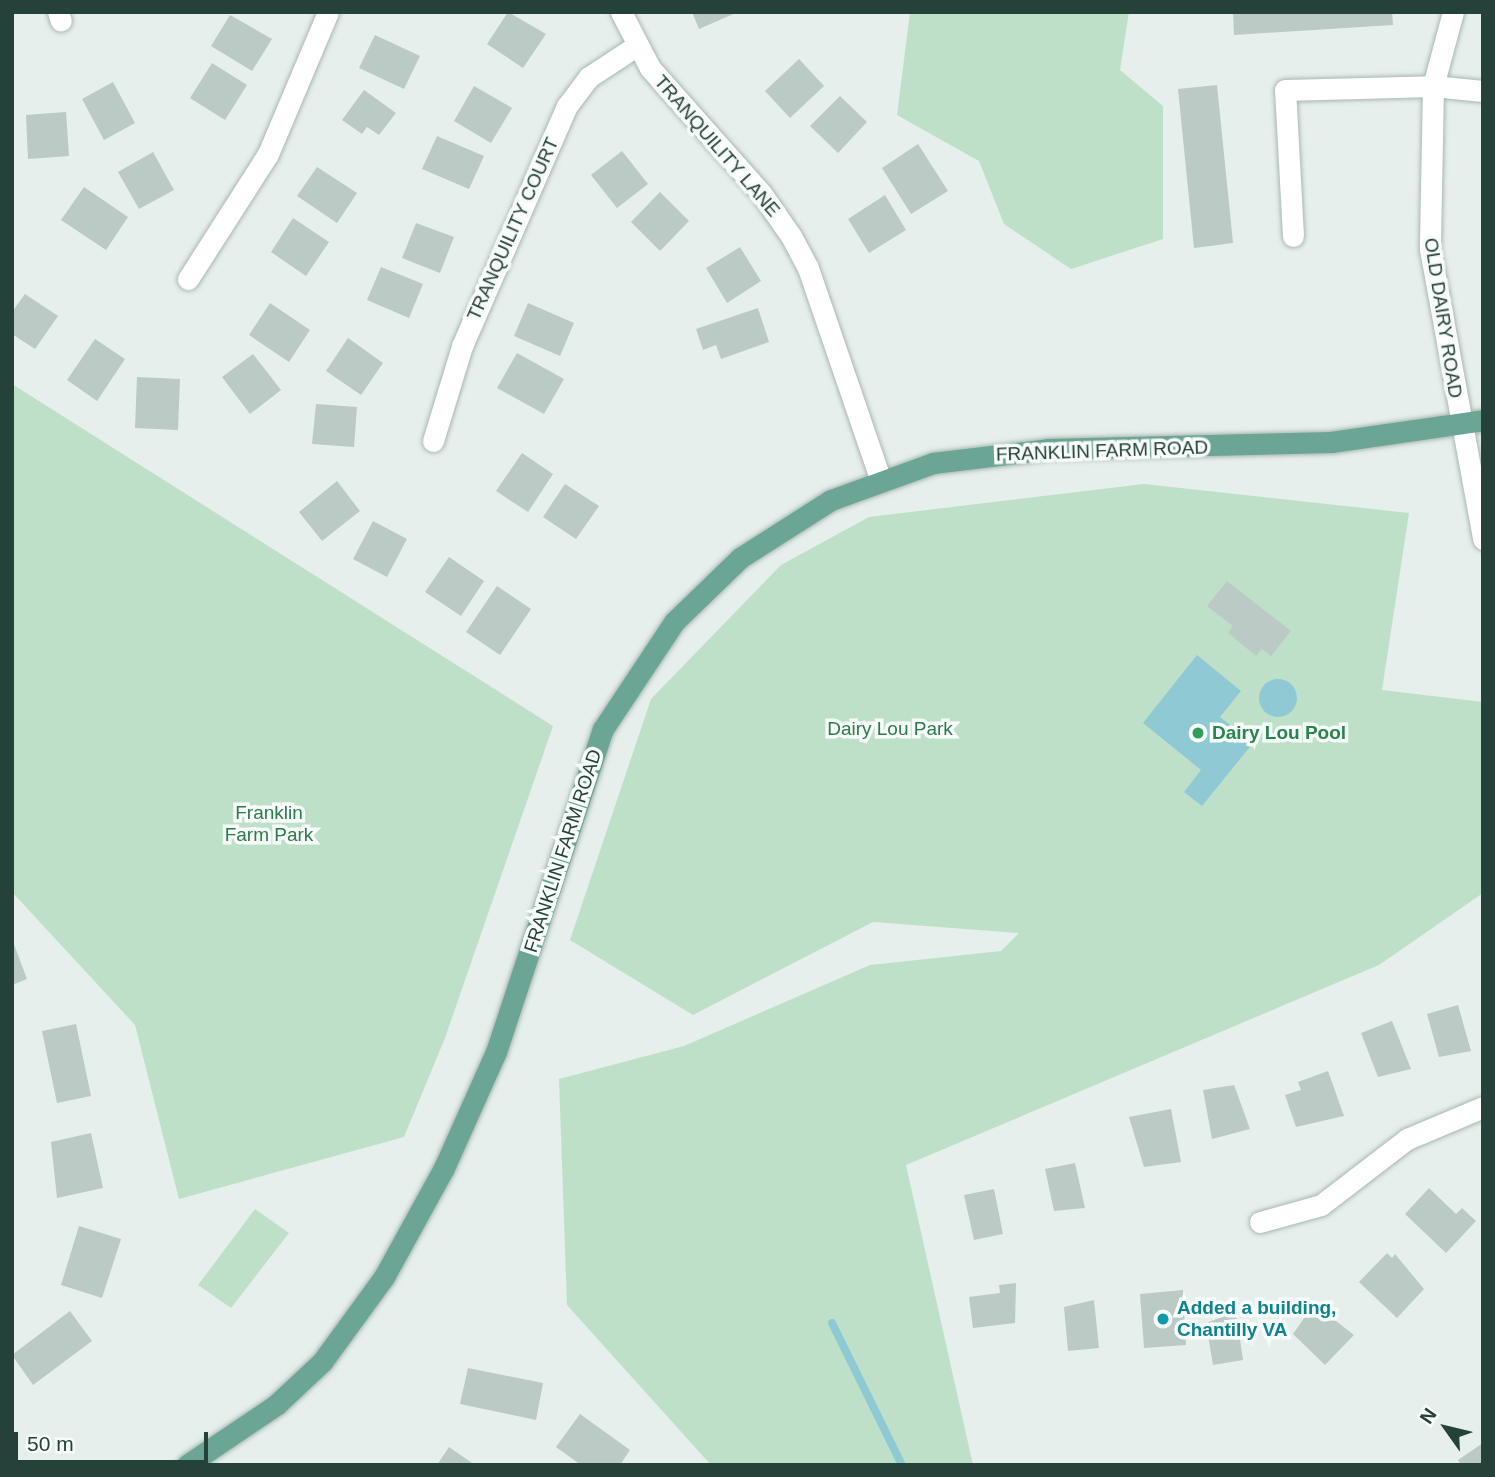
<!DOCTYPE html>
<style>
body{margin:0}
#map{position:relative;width:1495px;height:1477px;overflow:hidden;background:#e6efeb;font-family:Helvetica,sans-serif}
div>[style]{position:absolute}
.green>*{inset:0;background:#bfe0c8}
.water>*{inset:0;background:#8ec9d4}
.round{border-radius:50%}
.stream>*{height:8px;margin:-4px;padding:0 4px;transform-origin:4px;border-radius:4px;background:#8ec9d4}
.building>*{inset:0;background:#bbcac4}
.roads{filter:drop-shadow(0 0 2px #a8b8b2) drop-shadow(0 0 2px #a8b8b2)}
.minor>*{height:21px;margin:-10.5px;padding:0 10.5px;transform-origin:10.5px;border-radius:10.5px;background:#fff}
.major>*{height:21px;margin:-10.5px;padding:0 10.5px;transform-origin:10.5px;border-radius:10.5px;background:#6aa596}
.dots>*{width:19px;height:19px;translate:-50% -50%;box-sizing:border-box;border:4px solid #f7fbf9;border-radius:50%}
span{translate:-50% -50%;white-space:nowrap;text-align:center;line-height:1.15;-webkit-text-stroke:7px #f7fbf9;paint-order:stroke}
.street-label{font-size:19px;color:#24423a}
.park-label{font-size:19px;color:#2d7a4b}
.leisure-label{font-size:19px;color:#27864d;font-weight:700}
.left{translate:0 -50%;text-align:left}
.culture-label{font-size:19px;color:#0d838f;font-weight:700}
.frame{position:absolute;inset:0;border:14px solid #24423a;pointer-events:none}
.north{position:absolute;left:1411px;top:1393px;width:70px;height:70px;-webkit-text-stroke:5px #f7fbf9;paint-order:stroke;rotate:304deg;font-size:19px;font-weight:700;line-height:28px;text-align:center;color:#24423a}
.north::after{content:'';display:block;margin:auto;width:24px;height:32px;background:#24423a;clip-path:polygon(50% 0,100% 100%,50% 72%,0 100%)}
.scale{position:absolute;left:14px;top:1432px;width:194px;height:32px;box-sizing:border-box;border:4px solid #24423a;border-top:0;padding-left:9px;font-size:21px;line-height:24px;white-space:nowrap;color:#24423a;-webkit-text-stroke:5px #f7fbf9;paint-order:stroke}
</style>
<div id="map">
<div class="green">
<div style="clip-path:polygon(910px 12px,1129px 12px,1120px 70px,1163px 106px,1163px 239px,1071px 269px,1004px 224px,979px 161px,897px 115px)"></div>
<div style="clip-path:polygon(12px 384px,553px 726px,445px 1038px,404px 1137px,179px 1199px,135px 1025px,12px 892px)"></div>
<div style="clip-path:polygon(1144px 484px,1409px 513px,1382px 690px,1483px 702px,1483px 893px,1379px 965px,906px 1165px,973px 1465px,711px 1465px,567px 1305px,559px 1079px,684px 1046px,870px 965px,1001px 951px,1019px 933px,873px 922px,693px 1015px,570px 940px,651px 699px,781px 565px,869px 517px)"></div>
<div style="clip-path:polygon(255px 1209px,289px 1233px,231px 1308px,198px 1285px)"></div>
</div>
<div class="water">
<div style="clip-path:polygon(1197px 655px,1241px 691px,1220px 717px,1253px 743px,1202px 806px,1184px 792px,1201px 770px,1143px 723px)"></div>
<div class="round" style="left:1259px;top:679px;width:38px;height:38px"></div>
</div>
<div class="stream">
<div style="left:832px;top:1323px;width:158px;rotate:63.8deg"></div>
</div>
<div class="building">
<div style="clip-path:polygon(508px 12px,546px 34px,523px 68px,487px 44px)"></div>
<div style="clip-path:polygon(692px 12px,738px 12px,699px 29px)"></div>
<div style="clip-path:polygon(1233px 12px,1392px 12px,1393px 25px,1234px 35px)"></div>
<div style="clip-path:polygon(230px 15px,272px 39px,252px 71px,211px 46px)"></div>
<div style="clip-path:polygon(375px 35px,420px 56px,404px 89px,359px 68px)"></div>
<div style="clip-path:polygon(799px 59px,824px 86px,790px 118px,765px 91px)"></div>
<div style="clip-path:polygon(212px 63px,247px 85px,225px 120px,190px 98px)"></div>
<div style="clip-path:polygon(113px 82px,135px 123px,104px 140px,82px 99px)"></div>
<div style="clip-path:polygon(1217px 85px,1233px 243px,1194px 248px,1178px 89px)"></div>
<div style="clip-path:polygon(474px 86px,512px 108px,491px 143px,454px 121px)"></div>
<div style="clip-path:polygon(364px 90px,396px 113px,379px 135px,367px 127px,362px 134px,342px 120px)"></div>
<div style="clip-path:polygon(840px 96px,867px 122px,838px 153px,810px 126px)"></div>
<div style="clip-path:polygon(66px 112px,69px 156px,28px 159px,26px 115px)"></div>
<div style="clip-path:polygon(437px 136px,484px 156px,469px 189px,422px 169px)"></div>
<div style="clip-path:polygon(918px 144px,948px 191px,911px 214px,882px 168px)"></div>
<div style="clip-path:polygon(622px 151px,648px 184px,617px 208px,591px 175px)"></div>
<div style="clip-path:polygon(153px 152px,174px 190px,139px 209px,118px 172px)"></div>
<div style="clip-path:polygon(317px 167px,357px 193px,337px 223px,297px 196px)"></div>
<div style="clip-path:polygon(84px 187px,128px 217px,106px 250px,61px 220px)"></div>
<div style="clip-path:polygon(660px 192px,689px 221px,660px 251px,631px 222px)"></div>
<div style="clip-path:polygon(885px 195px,906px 230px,869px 253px,848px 219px)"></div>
<div style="clip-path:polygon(293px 218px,329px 242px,306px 276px,271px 252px)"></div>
<div style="clip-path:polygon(416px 223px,454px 237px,440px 273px,402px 258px)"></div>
<div style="clip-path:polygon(740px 247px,761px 281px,727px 303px,706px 268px)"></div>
<div style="clip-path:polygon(381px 267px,423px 284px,409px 318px,367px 300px)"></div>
<div style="clip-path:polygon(25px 294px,58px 316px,35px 349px,12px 334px,12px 312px)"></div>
<div style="clip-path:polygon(270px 303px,310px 330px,289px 362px,249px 335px)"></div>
<div style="clip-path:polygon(528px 303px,574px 323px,560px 356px,514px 336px)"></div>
<div style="clip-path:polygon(758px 308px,769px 342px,721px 359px,716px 345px,703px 350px,696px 329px)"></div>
<div style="clip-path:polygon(348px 338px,383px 363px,361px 395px,326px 371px)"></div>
<div style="clip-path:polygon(95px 339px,125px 359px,97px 401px,67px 380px)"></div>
<div style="clip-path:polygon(517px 353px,564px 379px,544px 414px,497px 388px)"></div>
<div style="clip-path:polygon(253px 354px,281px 390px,250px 414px,222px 377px)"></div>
<div style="clip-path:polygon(137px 377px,180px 379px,178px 430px,135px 428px)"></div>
<div style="clip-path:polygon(316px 404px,357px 407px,354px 447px,312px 444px)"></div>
<div style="clip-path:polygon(522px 453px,553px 474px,528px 512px,496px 491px)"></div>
<div style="clip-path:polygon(337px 481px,360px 511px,322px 541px,299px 512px)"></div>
<div style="clip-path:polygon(565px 484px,599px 506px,576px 539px,543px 517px)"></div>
<div style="clip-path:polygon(373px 521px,407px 539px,387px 577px,353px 559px)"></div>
<div style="clip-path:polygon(449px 557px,484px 581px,461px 616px,425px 592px)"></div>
<div style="clip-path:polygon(1227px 581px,1291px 631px,1271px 656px,1262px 649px,1256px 656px,1228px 633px,1233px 626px,1207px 606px)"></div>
<div style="clip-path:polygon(497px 586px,531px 609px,500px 655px,466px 632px)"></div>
<div style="clip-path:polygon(12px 939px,27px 979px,12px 985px)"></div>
<div style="clip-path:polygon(1458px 1005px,1471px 1051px,1439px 1057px,1427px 1014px)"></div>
<div style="clip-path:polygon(1392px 1021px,1411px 1069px,1378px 1077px,1361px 1033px)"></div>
<div style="clip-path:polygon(76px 1024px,91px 1096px,57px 1103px,42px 1031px)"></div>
<div style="clip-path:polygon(1328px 1071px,1344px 1116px,1296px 1127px,1285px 1095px,1301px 1090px,1298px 1082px)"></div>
<div style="clip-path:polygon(1234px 1085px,1250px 1129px,1212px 1139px,1203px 1090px)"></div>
<div style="clip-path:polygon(1171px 1109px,1181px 1162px,1144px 1167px,1129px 1117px)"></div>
<div style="clip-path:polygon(91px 1133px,103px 1188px,57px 1198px,51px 1142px)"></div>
<div style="clip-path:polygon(1075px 1163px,1085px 1208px,1054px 1211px,1045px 1169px)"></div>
<div style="clip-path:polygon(1429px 1188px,1456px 1214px,1462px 1208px,1476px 1221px,1446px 1253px,1405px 1214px)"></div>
<div style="clip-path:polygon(994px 1189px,1003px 1234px,974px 1240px,964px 1195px)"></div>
<div style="clip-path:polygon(79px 1226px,121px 1239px,102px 1298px,61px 1285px)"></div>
<div style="clip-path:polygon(1387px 1253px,1392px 1258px,1395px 1254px,1424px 1289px,1397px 1318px,1359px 1282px)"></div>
<div style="clip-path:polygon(1016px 1283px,1015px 1323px,973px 1328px,969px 1297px,1000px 1293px,999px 1285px)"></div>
<div style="clip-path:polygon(1183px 1290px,1186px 1345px,1144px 1348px,1140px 1294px)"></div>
<div style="clip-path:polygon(1094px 1300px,1099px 1348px,1068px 1351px,1064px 1307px)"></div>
<div style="clip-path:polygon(1314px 1304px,1354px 1335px,1325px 1365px,1293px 1334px)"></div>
<div style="clip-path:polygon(70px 1311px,92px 1341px,33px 1385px,12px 1355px)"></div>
<div style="clip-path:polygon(1236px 1312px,1243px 1360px,1213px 1365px,1206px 1323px)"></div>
<div style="clip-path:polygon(468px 1368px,543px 1383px,536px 1420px,460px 1404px)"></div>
<div style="clip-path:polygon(580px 1414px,630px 1450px,620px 1465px,581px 1465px,556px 1447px)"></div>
<div style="clip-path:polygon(1483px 1443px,1483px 1465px,1461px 1465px,1458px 1460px)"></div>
<div style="clip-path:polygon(449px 1447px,475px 1465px,437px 1465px)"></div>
</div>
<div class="roads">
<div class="minor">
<div style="left:58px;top:12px;width:9px;rotate:72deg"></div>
<div style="left:621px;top:12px;width:63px;rotate:62.6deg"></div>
<div style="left:650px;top:68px;width:167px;rotate:48.4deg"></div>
<div style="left:761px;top:193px;width:52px;rotate:55.1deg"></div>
<div style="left:791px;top:236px;width:36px;rotate:62deg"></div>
<div style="left:808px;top:268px;width:222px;rotate:71.1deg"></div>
<div style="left:1453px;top:12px;width:77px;rotate:105.1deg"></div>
<div style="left:1433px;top:86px;width:163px;rotate:91.1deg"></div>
<div style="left:1430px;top:249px;width:295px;rotate:79.6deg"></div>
<div style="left:1293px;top:236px;width:146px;rotate:-93.1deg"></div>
<div style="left:1285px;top:90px;width:148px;rotate:-1.5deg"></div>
<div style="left:1433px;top:86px;width:50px;rotate:5.7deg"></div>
<div style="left:188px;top:279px;width:148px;rotate:-57.4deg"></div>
<div style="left:268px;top:154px;width:154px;rotate:-67.1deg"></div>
<div style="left:433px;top:441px;width:99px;rotate:-73deg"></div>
<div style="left:462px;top:346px;width:262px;rotate:-66.4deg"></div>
<div style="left:567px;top:106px;width:36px;rotate:-53deg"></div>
<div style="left:589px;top:77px;width:56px;rotate:-33.4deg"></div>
<div style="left:1260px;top:1222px;width:63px;rotate:-15.6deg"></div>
<div style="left:1321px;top:1205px;width:108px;rotate:-37.5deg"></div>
<div style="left:1407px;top:1139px;width:82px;rotate:-22.8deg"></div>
</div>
<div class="major">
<div style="left:187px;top:1465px;width:107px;rotate:-34deg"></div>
<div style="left:276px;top:1405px;width:63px;rotate:-43.1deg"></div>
<div style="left:322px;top:1362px;width:105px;rotate:-53.9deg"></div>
<div style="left:384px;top:1277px;width:124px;rotate:-61.2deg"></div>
<div style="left:444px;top:1168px;width:127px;rotate:-65.9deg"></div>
<div style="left:496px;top:1052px;width:340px;rotate:-71.7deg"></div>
<div style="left:603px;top:729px;width:128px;rotate:-56.4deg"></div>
<div style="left:674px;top:622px;width:92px;rotate:-44.1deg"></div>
<div style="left:740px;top:558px;width:108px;rotate:-32.5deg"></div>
<div style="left:831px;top:500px;width:109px;rotate:-19.9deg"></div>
<div style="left:933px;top:463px;width:116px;rotate:-6.9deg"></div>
<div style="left:1048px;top:449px;width:283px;rotate:-1.4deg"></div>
<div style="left:1331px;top:442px;width:154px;rotate:-8.2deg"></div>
</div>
</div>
<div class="dots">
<div style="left:1198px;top:733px;background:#2e9e5b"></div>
<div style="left:1163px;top:1319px;background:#0f9aa8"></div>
</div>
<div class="street-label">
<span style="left:717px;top:146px;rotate:49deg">TRANQUILITY LANE</span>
<span style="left:513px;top:229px;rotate:-66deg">TRANQUILITY COURT</span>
<span style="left:1443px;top:318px;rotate:81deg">OLD DAIRY ROAD</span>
<span style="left:1102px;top:451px;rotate:-2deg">FRANKLIN FARM ROAD</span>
<span style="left:563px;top:851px;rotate:-72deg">FRANKLIN FARM ROAD</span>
</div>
<div class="park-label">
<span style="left:890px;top:729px">Dairy Lou Park</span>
<span style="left:269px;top:824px">Franklin<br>Farm Park</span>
</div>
<div class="leisure-label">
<span class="left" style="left:1212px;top:733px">Dairy Lou Pool</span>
</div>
<div class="culture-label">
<span class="left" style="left:1177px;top:1319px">Added a building,<br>Chantilly VA</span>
</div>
<div class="frame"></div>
<div class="north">N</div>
<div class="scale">50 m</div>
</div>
